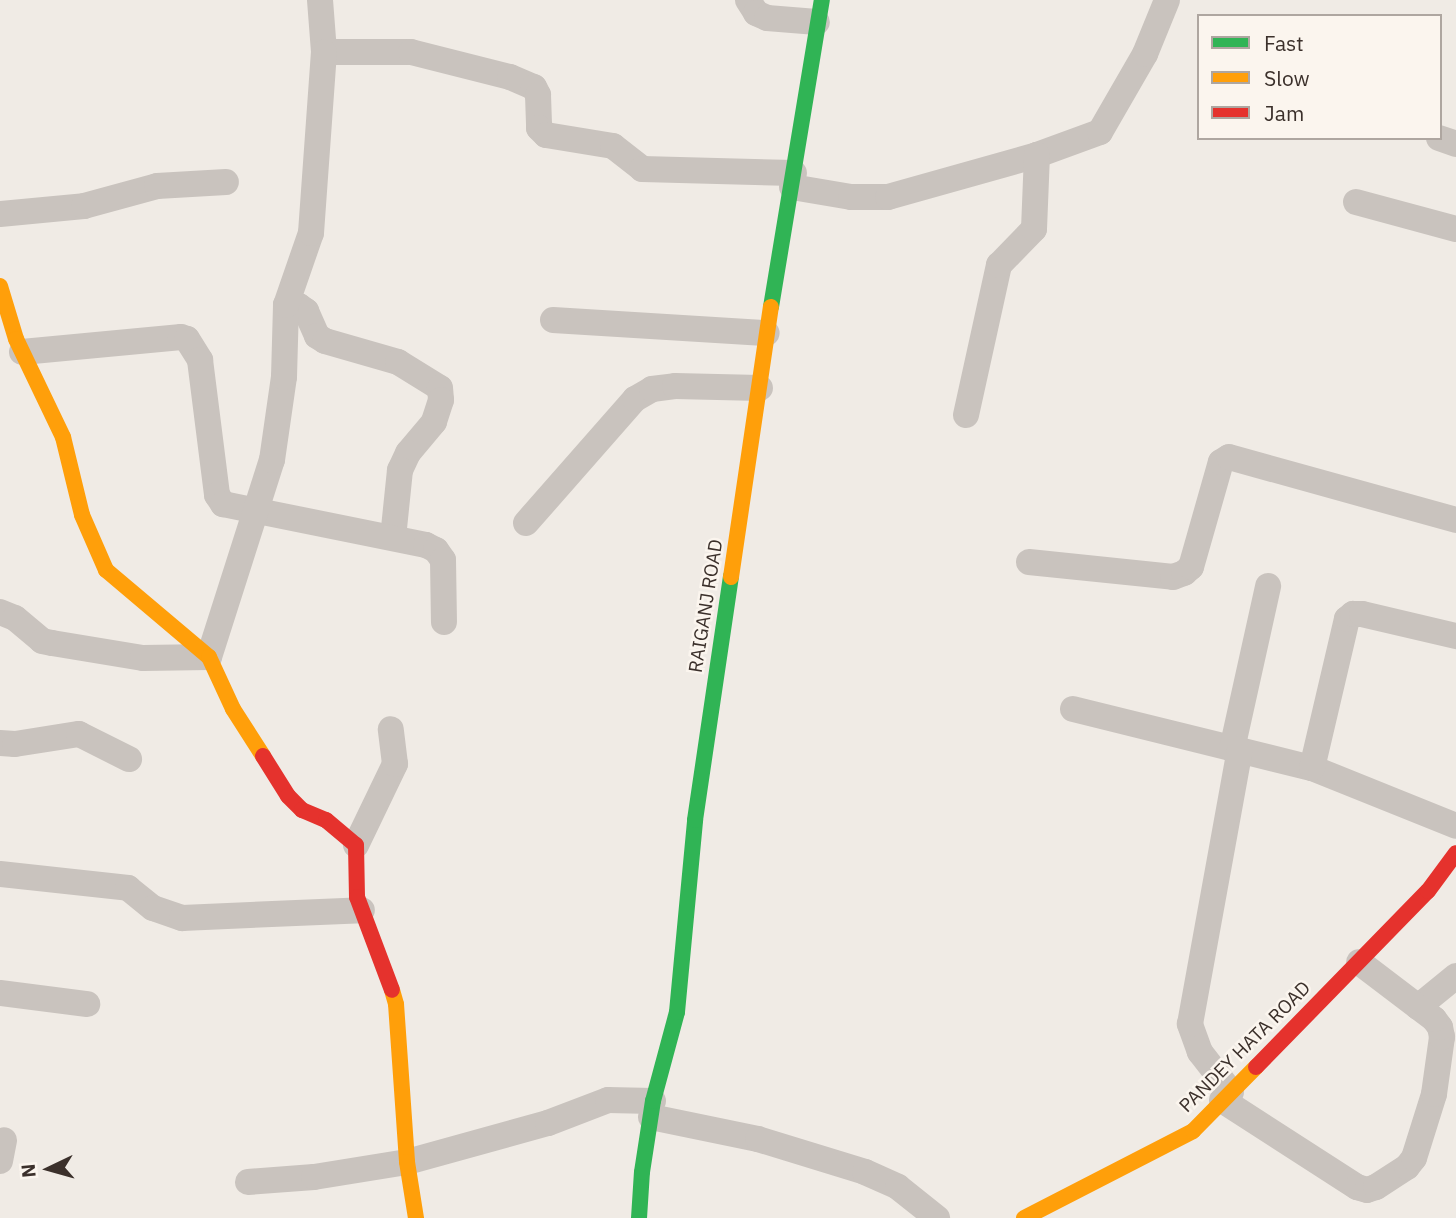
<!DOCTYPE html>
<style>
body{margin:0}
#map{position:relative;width:1456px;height:1218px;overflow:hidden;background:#f0ebe5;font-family:"IBM Plex Sans",sans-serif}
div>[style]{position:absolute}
.street>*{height:26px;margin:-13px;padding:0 13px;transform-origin:13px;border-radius:13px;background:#c9c3be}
.fast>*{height:16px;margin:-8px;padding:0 8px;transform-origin:8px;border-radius:8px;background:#30b455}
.slow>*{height:16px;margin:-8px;padding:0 8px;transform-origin:8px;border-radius:8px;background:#ff9f0a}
.jam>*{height:16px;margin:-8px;padding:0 8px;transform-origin:8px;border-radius:8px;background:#e5322d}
span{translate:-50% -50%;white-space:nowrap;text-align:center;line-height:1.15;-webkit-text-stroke:5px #fbf5ee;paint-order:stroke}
.street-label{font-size:19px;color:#3b302b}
.legend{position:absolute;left:1197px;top:14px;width:245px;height:126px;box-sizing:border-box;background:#fbf5ee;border:2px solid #aea6a0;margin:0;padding:9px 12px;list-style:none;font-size:21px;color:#3b302b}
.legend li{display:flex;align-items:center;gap:14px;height:35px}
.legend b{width:35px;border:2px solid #aea6a0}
.north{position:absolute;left:14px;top:1134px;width:70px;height:70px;-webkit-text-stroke:5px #fbf5ee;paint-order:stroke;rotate:265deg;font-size:19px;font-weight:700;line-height:28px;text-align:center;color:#3b302b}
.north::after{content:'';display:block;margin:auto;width:24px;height:32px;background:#3b302b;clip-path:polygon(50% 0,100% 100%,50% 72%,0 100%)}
</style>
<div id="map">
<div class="street">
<div style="left:320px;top:0;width:52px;rotate:85.6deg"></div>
<div style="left:324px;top:52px;width:87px"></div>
<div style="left:411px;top:52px;width:102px;rotate:14.2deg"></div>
<div style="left:510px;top:77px;width:26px;rotate:23deg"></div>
<div style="left:534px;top:87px;width:9px;rotate:63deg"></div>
<div style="left:538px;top:95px;width:33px;rotate:88deg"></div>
<div style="left:539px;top:128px;width:10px;rotate:45deg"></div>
<div style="left:546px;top:135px;width:68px;rotate:9.3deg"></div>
<div style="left:613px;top:146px;width:37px;rotate:38deg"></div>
<div style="left:642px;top:169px;width:152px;rotate:1.5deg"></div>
<div style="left:748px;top:0;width:15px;rotate:58deg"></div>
<div style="left:756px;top:13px;width:12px;rotate:24deg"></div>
<div style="left:767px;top:18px;width:50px;rotate:4.6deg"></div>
<div style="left:1439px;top:138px;width:18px;rotate:19deg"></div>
<div style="left:792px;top:187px;width:60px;rotate:9.6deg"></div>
<div style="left:851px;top:197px;width:37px"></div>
<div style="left:888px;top:197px;width:155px;rotate:-15.7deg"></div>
<div style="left:1037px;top:155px;width:67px;rotate:-20.1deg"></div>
<div style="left:1100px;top:132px;width:90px;rotate:-60deg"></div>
<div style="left:1145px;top:54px;width:58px;rotate:-67.8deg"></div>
<div style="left:1356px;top:202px;width:104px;rotate:15.1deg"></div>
<div style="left:0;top:214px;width:84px;rotate:-5.4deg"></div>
<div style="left:84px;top:206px;width:76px;rotate:-15.3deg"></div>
<div style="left:157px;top:186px;width:69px;rotate:-3.3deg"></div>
<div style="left:286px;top:305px;width:13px;rotate:4deg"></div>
<div style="left:299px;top:306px;width:9px;rotate:36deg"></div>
<div style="left:306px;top:311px;width:27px;rotate:66deg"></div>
<div style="left:317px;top:336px;width:9px;rotate:32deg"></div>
<div style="left:325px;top:341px;width:76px;rotate:16deg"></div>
<div style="left:398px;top:362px;width:49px;rotate:31.8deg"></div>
<div style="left:440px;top:388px;width:12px;rotate:85deg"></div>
<div style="left:441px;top:400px;width:23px;rotate:108deg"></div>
<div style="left:434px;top:422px;width:40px;rotate:130deg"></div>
<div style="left:408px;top:453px;width:19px;rotate:115deg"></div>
<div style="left:400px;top:470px;width:68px;rotate:95.9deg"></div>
<div style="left:553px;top:320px;width:214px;rotate:3.5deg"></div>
<div style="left:22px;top:352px;width:160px;rotate:-5.4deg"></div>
<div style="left:181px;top:337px;width:6px;rotate:18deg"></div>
<div style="left:187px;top:339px;width:25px;rotate:58deg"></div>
<div style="left:200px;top:360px;width:136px;rotate:82.8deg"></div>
<div style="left:217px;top:495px;width:11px;rotate:56deg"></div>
<div style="left:223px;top:504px;width:207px;rotate:11.4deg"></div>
<div style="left:426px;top:545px;width:11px;rotate:27deg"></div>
<div style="left:436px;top:550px;width:12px;rotate:55deg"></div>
<div style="left:443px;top:560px;width:62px;rotate:89.1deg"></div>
<div style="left:966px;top:415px;width:154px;rotate:-77.6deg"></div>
<div style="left:999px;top:265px;width:50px;rotate:-45.8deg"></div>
<div style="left:1034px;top:229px;width:74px;rotate:-87.7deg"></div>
<div style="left:526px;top:523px;width:165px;rotate:-48.7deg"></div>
<div style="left:635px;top:399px;width:20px;rotate:-30deg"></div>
<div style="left:652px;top:389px;width:23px;rotate:-7deg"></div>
<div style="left:675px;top:386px;width:85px;rotate:1.3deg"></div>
<div style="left:1029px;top:562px;width:145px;rotate:5.9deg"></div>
<div style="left:1173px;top:577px;width:12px;rotate:-20deg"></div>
<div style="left:1184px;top:573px;width:9px;rotate:-41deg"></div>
<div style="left:1191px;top:567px;width:109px;rotate:-74.1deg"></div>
<div style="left:1221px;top:462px;width:9px;rotate:-32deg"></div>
<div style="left:1229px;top:457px;width:236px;rotate:15.5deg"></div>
<div style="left:0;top:612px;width:16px;rotate:22deg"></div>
<div style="left:15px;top:618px;width:35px;rotate:40deg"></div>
<div style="left:42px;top:641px;width:10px;rotate:11deg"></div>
<div style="left:52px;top:643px;width:92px;rotate:9.4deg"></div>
<div style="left:143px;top:658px;width:66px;rotate:-0.9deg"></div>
<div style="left:209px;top:657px;width:207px;rotate:-72.3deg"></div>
<div style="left:272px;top:460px;width:84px;rotate:-81.8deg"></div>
<div style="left:284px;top:377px;width:72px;rotate:-88.4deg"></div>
<div style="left:286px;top:305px;width:76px;rotate:-70.9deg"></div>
<div style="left:311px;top:233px;width:181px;rotate:-85.9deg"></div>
<div style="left:1073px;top:709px;width:246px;rotate:13.9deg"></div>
<div style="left:1312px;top:768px;width:155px;rotate:21.9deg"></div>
<div style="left:0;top:743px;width:15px;rotate:4deg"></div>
<div style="left:15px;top:744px;width:65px;rotate:-8.9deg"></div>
<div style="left:79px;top:734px;width:56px;rotate:26.6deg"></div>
<div style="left:1232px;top:749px;width:167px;rotate:-77.5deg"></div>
<div style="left:1312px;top:768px;width:153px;rotate:-76.8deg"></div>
<div style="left:1347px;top:619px;width:8px;rotate:-40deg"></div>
<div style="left:1353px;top:614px;width:9px"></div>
<div style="left:1362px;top:614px;width:97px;rotate:13.2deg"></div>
<div style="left:356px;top:845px;width:90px;rotate:-64.3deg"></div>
<div style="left:395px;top:764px;width:35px;rotate:-97deg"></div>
<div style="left:0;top:874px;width:129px;rotate:6.2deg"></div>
<div style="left:128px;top:888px;width:32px;rotate:39deg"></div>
<div style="left:153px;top:908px;width:31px;rotate:19deg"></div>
<div style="left:182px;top:918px;width:180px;rotate:-2.5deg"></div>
<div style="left:0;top:993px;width:88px;rotate:7.2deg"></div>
<div style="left:1418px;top:1007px;width:49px;rotate:-39.2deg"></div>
<div style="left:1231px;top:1092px;width:51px;rotate:-127.8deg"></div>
<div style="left:1200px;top:1052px;width:30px;rotate:-110deg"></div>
<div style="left:1190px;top:1024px;width:279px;rotate:-79.7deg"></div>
<div style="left:1222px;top:1100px;width:161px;rotate:32.8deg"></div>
<div style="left:1357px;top:1187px;width:10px;rotate:17deg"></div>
<div style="left:1367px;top:1190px;width:9px;rotate:-18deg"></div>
<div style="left:1376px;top:1187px;width:37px;rotate:-33deg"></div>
<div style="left:1407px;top:1167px;width:11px;rotate:-52deg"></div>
<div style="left:1414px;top:1158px;width:67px;rotate:-72.6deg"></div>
<div style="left:1434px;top:1094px;width:58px;rotate:-82deg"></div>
<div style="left:1442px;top:1037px;width:10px;rotate:-101deg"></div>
<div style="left:1440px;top:1027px;width:10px;rotate:-127deg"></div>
<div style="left:1434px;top:1019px;width:94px;rotate:-142.8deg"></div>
<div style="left:651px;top:1117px;width:109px;rotate:11.6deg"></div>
<div style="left:758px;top:1139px;width:112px;rotate:17.1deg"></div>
<div style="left:865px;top:1172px;width:36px;rotate:24deg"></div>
<div style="left:898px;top:1187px;width:50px;rotate:38.5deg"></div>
<div style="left:0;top:1161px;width:21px;rotate:-79deg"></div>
<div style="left:248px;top:1182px;width:66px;rotate:-4.3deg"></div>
<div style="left:314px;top:1177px;width:94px;rotate:-9.2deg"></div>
<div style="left:407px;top:1162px;width:146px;rotate:-15.5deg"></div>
<div style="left:548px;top:1123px;width:64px;rotate:-21deg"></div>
<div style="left:608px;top:1100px;width:45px;rotate:1.3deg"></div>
</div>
<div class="fast">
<div style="left:771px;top:307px;width:311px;rotate:-80.6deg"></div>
<div style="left:639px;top:1218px;width:46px;rotate:-86.3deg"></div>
<div style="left:642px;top:1172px;width:72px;rotate:-81.2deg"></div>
<div style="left:653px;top:1101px;width:92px;rotate:-74.9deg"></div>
<div style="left:677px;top:1012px;width:193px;rotate:-84.6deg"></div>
<div style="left:695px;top:820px;width:246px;rotate:-81.6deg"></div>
</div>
<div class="slow">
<div style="left:0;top:286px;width:55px;rotate:73.2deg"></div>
<div style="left:16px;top:339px;width:109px;rotate:64.4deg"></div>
<div style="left:63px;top:437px;width:80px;rotate:76.3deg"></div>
<div style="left:82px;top:515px;width:60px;rotate:66.4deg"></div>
<div style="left:106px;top:570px;width:135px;rotate:40.2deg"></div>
<div style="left:209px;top:657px;width:57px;rotate:65.2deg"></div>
<div style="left:233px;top:709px;width:56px;rotate:57.4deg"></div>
<div style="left:731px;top:577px;width:273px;rotate:-81.6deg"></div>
<div style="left:392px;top:990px;width:15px;rotate:74deg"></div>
<div style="left:396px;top:1004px;width:158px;rotate:86deg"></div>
<div style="left:407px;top:1162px;width:57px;rotate:80.9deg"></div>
<div style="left:1024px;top:1218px;width:190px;rotate:-27.2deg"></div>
<div style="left:1193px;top:1131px;width:90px;rotate:-45.5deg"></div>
</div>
<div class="jam">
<div style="left:263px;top:756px;width:47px;rotate:58deg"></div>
<div style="left:288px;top:796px;width:20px;rotate:45deg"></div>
<div style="left:302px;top:810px;width:26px;rotate:23deg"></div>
<div style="left:326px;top:820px;width:39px;rotate:40deg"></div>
<div style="left:356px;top:845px;width:52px;rotate:88.9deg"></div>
<div style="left:357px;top:897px;width:99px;rotate:69.4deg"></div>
<div style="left:1256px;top:1067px;width:246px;rotate:-45.7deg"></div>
<div style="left:1428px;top:891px;width:47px;rotate:-53.6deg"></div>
</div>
<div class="street-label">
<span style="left:706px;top:606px;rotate:-81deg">RAIGANJ ROAD</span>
<span style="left:1245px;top:1047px;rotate:-45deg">PANDEY HATA ROAD</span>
</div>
<ul class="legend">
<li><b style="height:9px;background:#30b455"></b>Fast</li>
<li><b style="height:9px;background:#ff9f0a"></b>Slow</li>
<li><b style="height:9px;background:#e5322d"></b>Jam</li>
</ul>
<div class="north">N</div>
</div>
